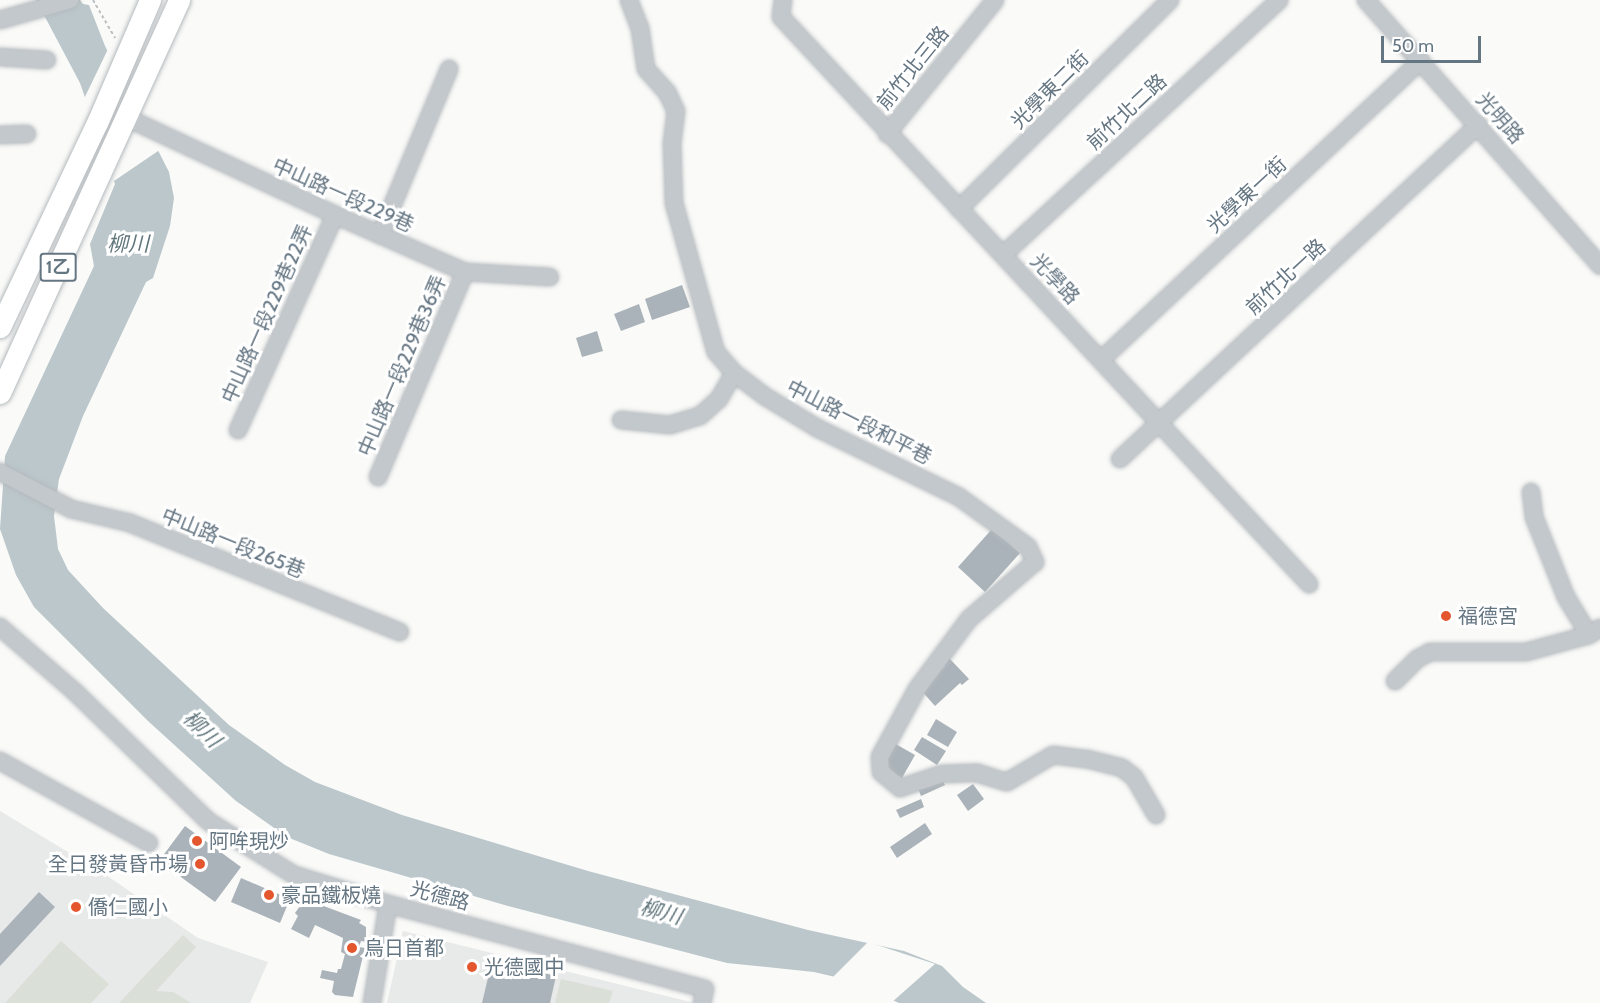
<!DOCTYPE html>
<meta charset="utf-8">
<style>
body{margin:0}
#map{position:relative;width:1600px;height:1003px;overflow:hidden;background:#fafaf8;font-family:Cabin,"Noto Sans TC",sans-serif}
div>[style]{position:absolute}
.built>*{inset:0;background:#e8e9e9}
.green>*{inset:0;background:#dadfd7}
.water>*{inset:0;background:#bbc7cb}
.pier>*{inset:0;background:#fafaf8}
.building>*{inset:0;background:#aab3b9}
.path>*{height:2px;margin-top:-1px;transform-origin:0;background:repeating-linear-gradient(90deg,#bbbfc2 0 3px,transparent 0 6px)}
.roads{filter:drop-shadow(0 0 2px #b5babe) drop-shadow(0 0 2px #b5babe)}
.minor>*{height:16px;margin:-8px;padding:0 8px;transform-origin:8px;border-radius:8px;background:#c3c8cc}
.major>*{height:21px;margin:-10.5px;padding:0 10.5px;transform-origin:10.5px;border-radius:10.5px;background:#fff}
.dots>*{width:16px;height:16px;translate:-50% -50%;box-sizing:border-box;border:3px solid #fff;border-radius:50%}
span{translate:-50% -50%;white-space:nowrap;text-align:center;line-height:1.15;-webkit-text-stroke:6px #fff;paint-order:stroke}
.shield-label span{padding:2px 4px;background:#fff;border:2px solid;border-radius:4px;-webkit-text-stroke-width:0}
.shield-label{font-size:18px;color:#657683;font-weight:700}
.street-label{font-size:20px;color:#657683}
.poi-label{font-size:20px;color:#657683}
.left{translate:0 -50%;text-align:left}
.right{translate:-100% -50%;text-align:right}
.water-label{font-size:21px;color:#60757c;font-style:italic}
.scale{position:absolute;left:1381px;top:36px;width:100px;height:27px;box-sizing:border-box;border:3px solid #657683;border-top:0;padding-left:8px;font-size:18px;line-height:21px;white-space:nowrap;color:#657683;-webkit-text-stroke:4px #fff;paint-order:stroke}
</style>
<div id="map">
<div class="built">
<div style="clip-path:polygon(0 811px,106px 875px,198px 938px,268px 962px,250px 1003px,0 1003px)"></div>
<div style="clip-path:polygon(403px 931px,695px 1003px,387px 1003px)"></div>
</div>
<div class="green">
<div style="clip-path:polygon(183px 935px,196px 947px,156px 991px,173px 992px,191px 1003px,119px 1003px)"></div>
<div style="clip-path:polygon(61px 941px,109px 984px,91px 1003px,5px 1003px)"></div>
<div style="clip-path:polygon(561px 979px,613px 991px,609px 1003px,555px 1003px)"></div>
</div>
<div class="water">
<div style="clip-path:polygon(36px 0,80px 0,83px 4px,89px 5px,105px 46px,169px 172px,174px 198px,170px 226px,153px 278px,146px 282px,83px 416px,59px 479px,54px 516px,58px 549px,68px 570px,103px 608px,229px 725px,285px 765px,315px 782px,402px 815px,588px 871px,808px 930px,904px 951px,942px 966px,963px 987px,986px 1003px,899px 1003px,844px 979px,814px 972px,727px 963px,508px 906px,329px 854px,287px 837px,236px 801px,148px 721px,34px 607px,16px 575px,0 529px,5px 456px,94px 266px,90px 244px,115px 184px,80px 83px)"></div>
</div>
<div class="pier">
<div style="clip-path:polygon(109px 47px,161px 149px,114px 181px,83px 101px)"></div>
<div style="clip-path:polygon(868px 942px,935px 964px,891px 1003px,831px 979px)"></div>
</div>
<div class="building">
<div style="clip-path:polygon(682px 285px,690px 307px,652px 320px,645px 299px)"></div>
<div style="clip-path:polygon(639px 304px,645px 322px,621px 331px,614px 314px)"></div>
<div style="clip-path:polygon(597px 331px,603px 351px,582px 357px,576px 338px)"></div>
<div style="clip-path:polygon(992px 529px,1020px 553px,985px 592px,958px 567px)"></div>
<div style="clip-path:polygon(949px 658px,969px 679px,962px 685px,960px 683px,935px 706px,920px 689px,945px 666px,943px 664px)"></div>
<div style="clip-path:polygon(936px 719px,957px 732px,948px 747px,927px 735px)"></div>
<div style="clip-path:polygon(922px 737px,946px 751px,937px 765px,914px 750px)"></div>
<div style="clip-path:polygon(894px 743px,915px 755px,902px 778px,881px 766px)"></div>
<div style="clip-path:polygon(941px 778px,945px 785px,921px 796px,918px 788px)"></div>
<div style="clip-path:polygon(973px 784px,984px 799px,968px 811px,957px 795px)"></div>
<div style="clip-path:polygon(921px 799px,924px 807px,900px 818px,896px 810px)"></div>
<div style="clip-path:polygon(925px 823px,932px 834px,897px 858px,890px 847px)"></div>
<div style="clip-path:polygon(185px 826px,241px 867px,215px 902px,159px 861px)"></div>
<div style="clip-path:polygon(241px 878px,290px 899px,280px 923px,231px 902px)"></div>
<div style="clip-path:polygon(39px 892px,55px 907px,0 966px,0 934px)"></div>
<div style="clip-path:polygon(305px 899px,361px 920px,359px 923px,366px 927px,366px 942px,361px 941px,359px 947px,365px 948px,353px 997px,335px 995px,332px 992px,334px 981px,320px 978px,322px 970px,337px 973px,338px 969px,341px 969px,345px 954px,341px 952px,343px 938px,315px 925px,309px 938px,291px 929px,298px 916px,295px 913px)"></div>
<div style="clip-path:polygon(492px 961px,556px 976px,550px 1003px,482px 1003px)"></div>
</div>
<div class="path">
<div style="left:93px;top:0;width:44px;rotate:59.9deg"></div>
</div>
<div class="roads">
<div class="minor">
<div style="left:629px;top:0;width:30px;rotate:69deg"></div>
<div style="left:640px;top:28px;width:41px;rotate:81.7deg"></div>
<div style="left:646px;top:69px;width:31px;rotate:48deg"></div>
<div style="left:667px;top:92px;width:21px;rotate:65deg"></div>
<div style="left:676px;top:111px;width:32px;rotate:97deg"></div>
<div style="left:672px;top:143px;width:60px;rotate:88.1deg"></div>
<div style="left:674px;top:203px;width:155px;rotate:74.3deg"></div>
<div style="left:716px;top:352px;width:28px;rotate:49deg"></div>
<div style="left:734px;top:373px;width:40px;rotate:37deg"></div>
<div style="left:766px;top:397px;width:60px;rotate:31.3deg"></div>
<div style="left:817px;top:428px;width:158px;rotate:25.9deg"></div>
<div style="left:959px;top:497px;width:85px;rotate:35.9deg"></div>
<div style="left:1028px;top:547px;width:17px;rotate:65deg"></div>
<div style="left:1035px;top:562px;width:87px;rotate:139.2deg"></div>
<div style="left:969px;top:619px;width:87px;rotate:126.6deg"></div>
<div style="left:917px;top:689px;width:77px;rotate:118.6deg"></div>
<div style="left:880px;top:757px;width:15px;rotate:86deg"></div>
<div style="left:881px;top:772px;width:25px;rotate:40deg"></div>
<div style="left:900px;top:788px;width:44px;rotate:-18.4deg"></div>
<div style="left:942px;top:774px;width:35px;rotate:-2deg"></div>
<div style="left:977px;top:773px;width:31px;rotate:17deg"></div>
<div style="left:1007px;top:782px;width:53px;rotate:-30.4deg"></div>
<div style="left:1053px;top:755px;width:34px;rotate:7deg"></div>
<div style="left:1087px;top:759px;width:36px;rotate:14deg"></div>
<div style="left:1122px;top:768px;width:15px;rotate:37deg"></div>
<div style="left:1134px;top:777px;width:44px;rotate:59.9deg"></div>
<div style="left:783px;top:0;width:17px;rotate:97deg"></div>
<div style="left:781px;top:17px;width:775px;rotate:47.04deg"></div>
<div style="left:1366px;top:0;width:354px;rotate:48.6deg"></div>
<div style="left:0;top:20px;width:73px;rotate:-15.9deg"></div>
<div style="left:0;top:57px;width:47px;rotate:3.7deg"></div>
<div style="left:127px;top:118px;width:230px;rotate:25deg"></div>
<div style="left:335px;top:215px;width:142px;rotate:23.7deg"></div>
<div style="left:465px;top:272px;width:85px;rotate:3.4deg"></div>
<div style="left:887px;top:134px;width:172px;rotate:-51.1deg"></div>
<div style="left:0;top:135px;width:27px;rotate:-2deg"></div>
<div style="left:959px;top:209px;width:297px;rotate:-44.7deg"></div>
<div style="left:380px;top:235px;width:180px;rotate:-67.4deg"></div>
<div style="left:1003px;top:255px;width:376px;rotate:-42.7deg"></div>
<div style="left:1101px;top:360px;width:438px;rotate:-43.1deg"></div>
<div style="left:621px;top:420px;width:49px;rotate:5.8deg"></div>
<div style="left:670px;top:425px;width:31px;rotate:-17deg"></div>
<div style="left:700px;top:416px;width:25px;rotate:-42deg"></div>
<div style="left:719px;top:399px;width:30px;rotate:-60deg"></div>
<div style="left:238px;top:430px;width:236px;rotate:-65.7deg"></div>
<div style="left:1120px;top:459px;width:490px;rotate:-43deg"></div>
<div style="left:0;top:472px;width:80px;rotate:27.5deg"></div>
<div style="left:71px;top:509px;width:61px;rotate:13.3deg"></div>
<div style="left:130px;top:523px;width:291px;rotate:22deg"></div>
<div style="left:378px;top:477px;width:223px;rotate:-67deg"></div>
<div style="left:1531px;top:492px;width:25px;rotate:83deg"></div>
<div style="left:1534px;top:517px;width:86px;rotate:68.2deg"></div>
<div style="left:1566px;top:597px;width:44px;rotate:58.8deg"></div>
<div style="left:0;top:627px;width:99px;rotate:40.9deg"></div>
<div style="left:75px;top:692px;width:185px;rotate:44.1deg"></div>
<div style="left:208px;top:821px;width:102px;rotate:32.1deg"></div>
<div style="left:294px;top:875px;width:98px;rotate:17.1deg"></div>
<div style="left:388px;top:904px;width:328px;rotate:15deg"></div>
<div style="left:705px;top:989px;width:14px;rotate:102deg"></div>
<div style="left:1395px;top:681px;width:31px;rotate:-45deg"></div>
<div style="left:1417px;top:659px;width:15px;rotate:-28deg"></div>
<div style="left:1430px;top:652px;width:96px"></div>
<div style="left:1526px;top:652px;width:65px;rotate:-15.1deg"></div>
<div style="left:1589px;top:635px;width:13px;rotate:-32deg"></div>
<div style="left:0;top:761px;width:170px;rotate:28.8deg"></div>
<div style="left:372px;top:1003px;width:100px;rotate:-80.8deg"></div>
</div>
<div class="major">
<div style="left:0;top:327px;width:226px;rotate:-64.6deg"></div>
<div style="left:97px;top:123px;width:134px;rotate:-66.7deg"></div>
<div style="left:0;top:393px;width:432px;rotate:-65.5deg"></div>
</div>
</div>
<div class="dots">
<div style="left:1446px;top:616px;background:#e4572e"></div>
<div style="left:197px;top:841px;background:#e4572e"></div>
<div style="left:200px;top:864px;background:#e4572e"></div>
<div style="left:269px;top:895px;background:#e4572e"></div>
<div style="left:76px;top:907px;background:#e4572e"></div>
<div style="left:352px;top:948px;background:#e4572e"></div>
<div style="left:472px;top:967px;background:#e4572e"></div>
</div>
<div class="shield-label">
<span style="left:58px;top:267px">1乙</span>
</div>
<div class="street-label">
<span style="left:913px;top:68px;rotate:-51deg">前竹北三路</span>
<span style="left:1050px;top:90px;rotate:-45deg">光學東二街</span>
<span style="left:1127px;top:112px;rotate:-43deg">前竹北二路</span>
<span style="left:1500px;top:118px;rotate:49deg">光明路</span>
<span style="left:343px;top:195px;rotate:24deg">中山路一段229巷</span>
<span style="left:1247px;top:195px;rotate:-43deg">光學東一街</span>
<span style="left:1286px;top:277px;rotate:-43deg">前竹北一路</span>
<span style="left:1055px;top:279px;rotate:47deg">光學路</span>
<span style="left:267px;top:314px;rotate:-66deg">中山路一段229巷22弄</span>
<span style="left:402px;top:366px;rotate:-67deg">中山路一段229巷36弄</span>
<span style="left:859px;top:422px;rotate:27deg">中山路一段和平巷</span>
<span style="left:233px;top:543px;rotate:22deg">中山路一段265巷</span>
<span style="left:440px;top:896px;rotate:15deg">光德路</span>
</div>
<div class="poi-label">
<span class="left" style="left:1458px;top:616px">福德宮</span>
<span class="left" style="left:209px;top:841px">阿哞現炒</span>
<span class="right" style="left:188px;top:864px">全日發黃昏市場</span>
<span class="left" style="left:281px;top:895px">豪品鐵板燒</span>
<span class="left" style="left:88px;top:907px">僑仁國小</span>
<span class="left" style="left:364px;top:948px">烏日首都</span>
<span class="left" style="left:484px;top:967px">光德國中</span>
</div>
<div class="water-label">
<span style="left:128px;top:244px">柳川</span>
<span style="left:202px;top:729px;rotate:44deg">柳川</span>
<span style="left:661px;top:912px;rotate:15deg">柳川</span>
</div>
<div class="scale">50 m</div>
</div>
